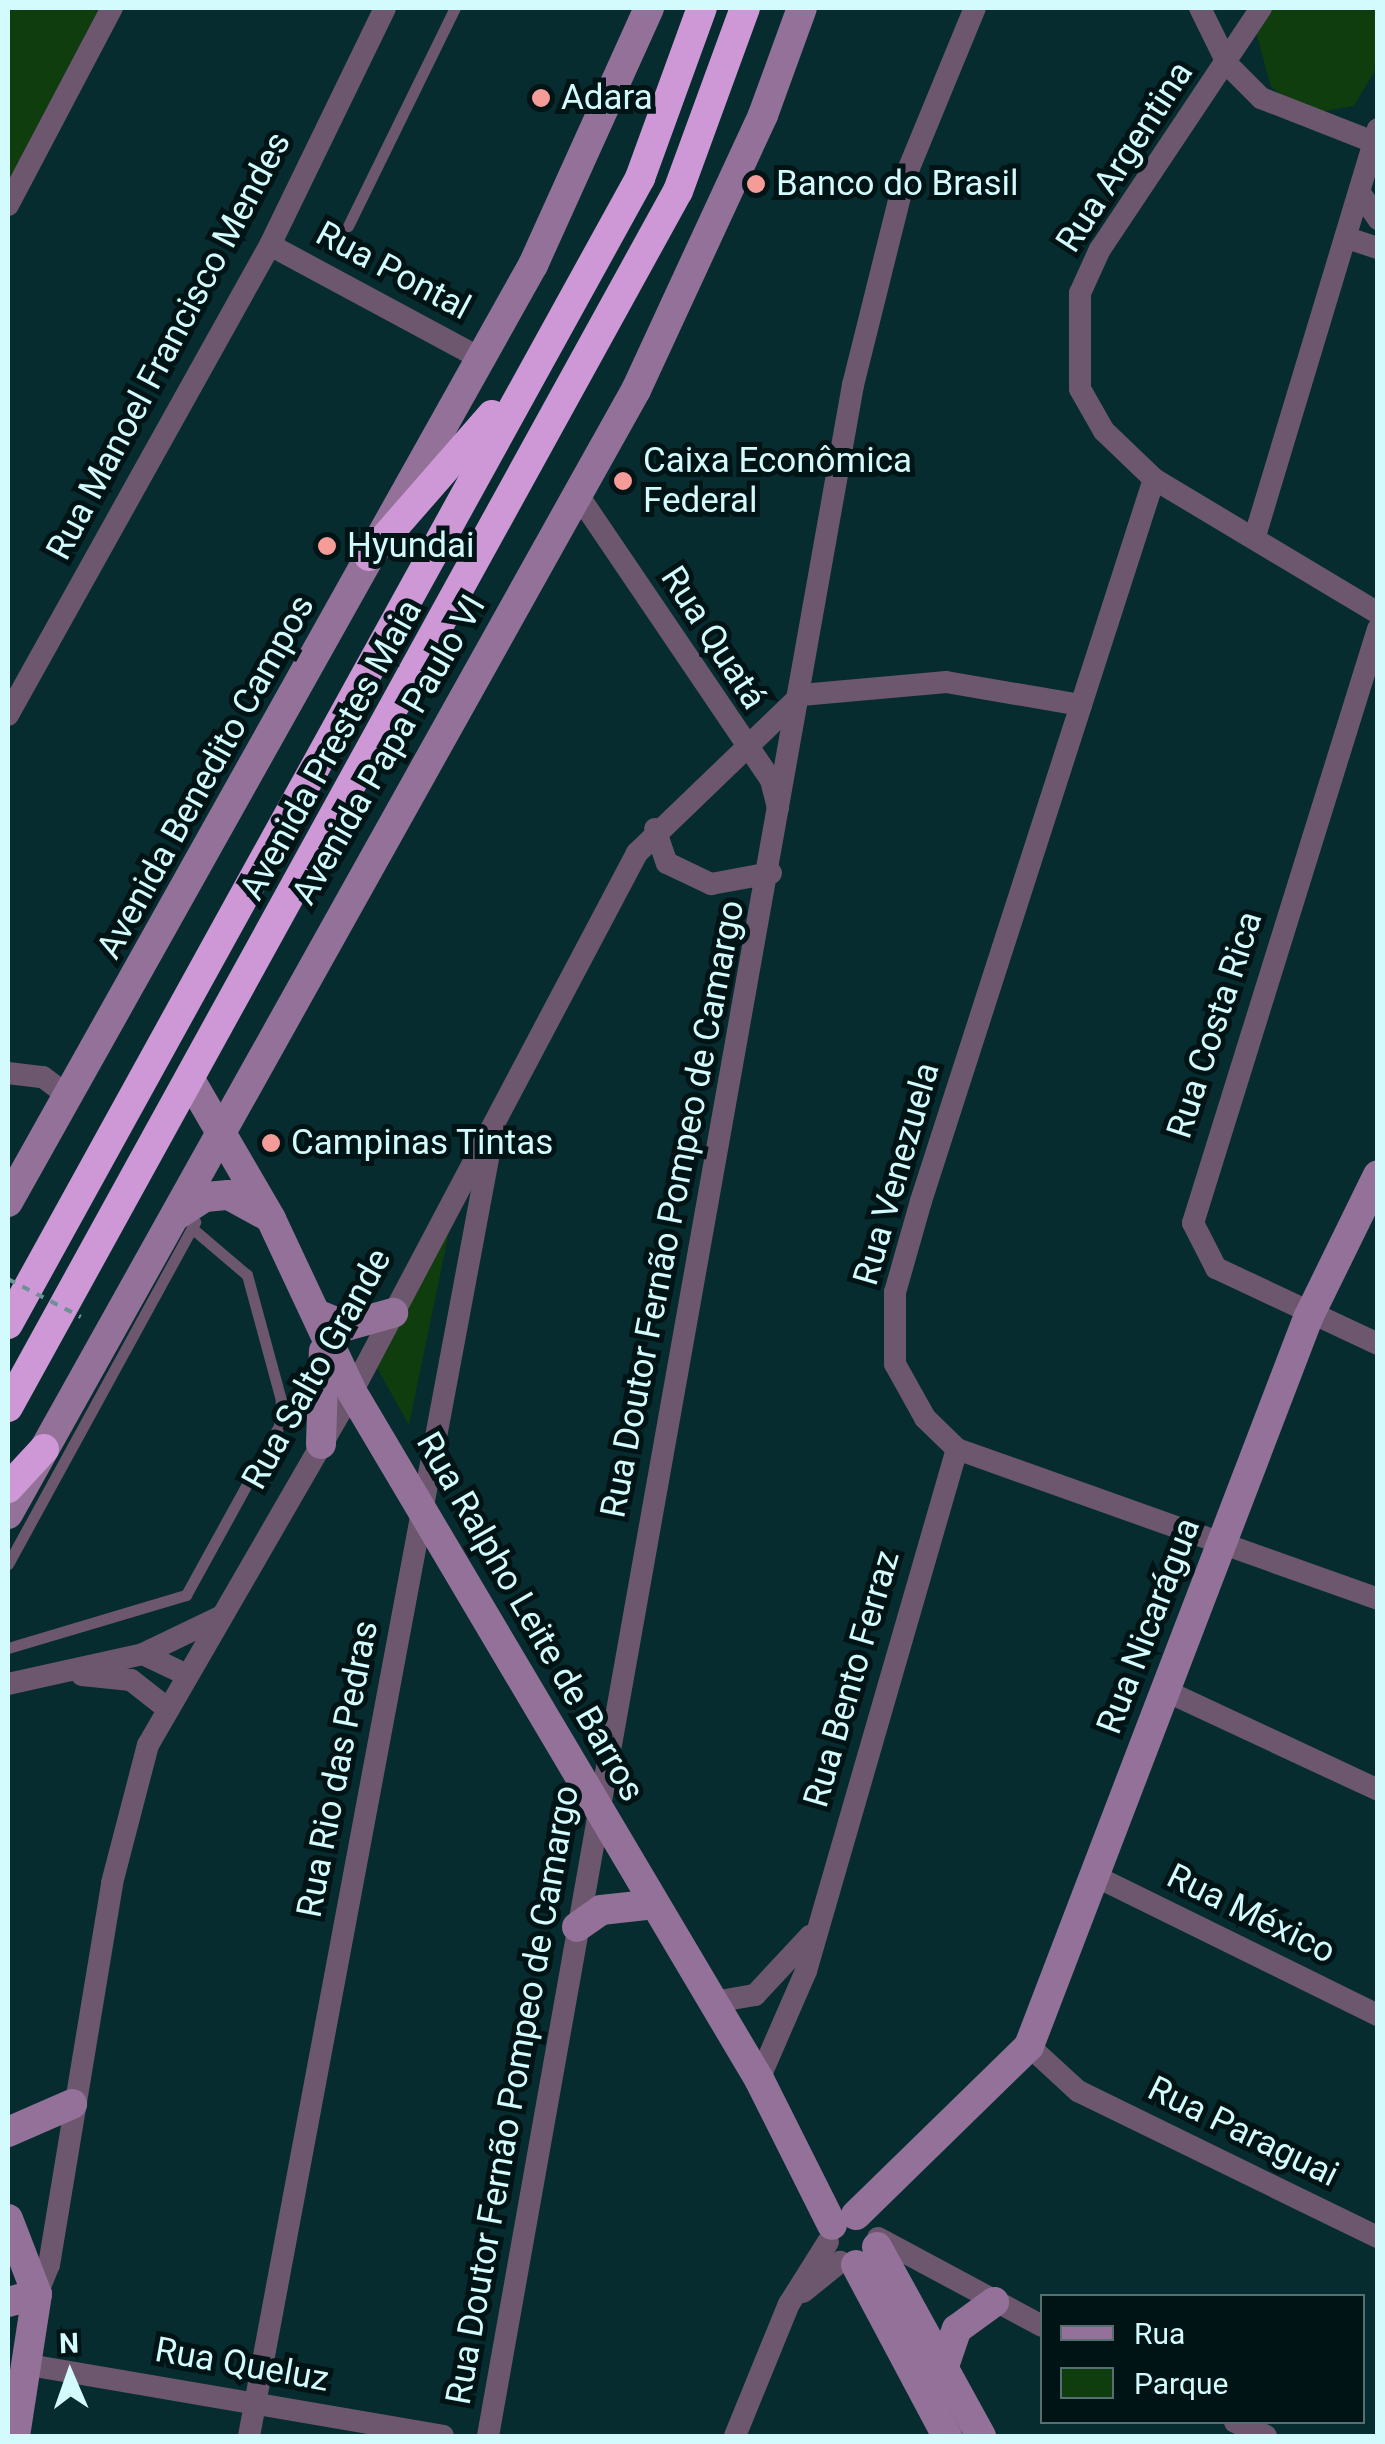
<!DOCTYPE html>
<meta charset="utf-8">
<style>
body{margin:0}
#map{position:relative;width:1385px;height:2444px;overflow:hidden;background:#062c2f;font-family:Roboto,sans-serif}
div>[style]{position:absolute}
.green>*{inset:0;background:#0f3d0d}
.lane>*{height:11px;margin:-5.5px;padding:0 5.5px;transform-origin:5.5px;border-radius:5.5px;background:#6c576f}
.street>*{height:22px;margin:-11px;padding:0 11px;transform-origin:11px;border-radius:11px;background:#6c576f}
.secondary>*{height:30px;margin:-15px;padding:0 15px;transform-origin:15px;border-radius:15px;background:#937198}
.highway>*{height:30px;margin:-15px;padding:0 15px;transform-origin:15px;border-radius:15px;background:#cd98d5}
.path-bridge>*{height:4px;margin-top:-2px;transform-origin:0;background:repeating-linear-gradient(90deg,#6b9295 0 8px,transparent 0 16px)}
.dots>*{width:28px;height:28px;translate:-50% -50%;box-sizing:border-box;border:5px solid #001315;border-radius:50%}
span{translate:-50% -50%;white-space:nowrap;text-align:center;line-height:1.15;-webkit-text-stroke:10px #001315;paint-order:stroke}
.poi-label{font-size:35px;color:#d3fbfe}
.left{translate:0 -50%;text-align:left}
.street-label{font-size:35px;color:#d3fbfe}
.frame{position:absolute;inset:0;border:10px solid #d3fbfe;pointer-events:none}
.legend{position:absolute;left:1040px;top:2294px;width:325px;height:130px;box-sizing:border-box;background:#001315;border:2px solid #547072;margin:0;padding:12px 18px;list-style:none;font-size:30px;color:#d3fbfe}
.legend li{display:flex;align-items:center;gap:20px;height:50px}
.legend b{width:50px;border:2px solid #547072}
.north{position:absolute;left:20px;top:2324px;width:100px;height:100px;-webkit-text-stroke:8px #001315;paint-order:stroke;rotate:358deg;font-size:28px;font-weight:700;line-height:40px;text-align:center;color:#d3fbfe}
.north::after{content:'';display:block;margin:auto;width:35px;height:45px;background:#d3fbfe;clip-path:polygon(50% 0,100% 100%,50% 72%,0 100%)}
</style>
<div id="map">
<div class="green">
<div style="clip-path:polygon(8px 8px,99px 8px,8px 182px)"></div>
<div style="clip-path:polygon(1269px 8px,1377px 8px,1377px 67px,1354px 106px,1307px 114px,1271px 87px,1256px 32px)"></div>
<div style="clip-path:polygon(451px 1222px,409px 1425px,377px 1368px)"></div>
</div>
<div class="lane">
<div style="left:348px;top:226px;width:243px;rotate:-63.9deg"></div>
<div style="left:8px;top:1564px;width:390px;rotate:-61.3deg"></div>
<div style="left:8px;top:1648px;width:186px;rotate:-16.6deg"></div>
<div style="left:186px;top:1595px;width:193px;rotate:-61.2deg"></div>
<div style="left:279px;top:1426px;width:26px;rotate:-86deg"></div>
<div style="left:281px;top:1400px;width:130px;rotate:-105.2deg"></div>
<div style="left:247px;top:1275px;width:71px;rotate:-139.6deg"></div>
</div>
<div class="street">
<div style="left:1200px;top:8px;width:64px;rotate:63.8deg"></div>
<div style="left:1228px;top:65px;width:47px;rotate:45deg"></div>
<div style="left:1261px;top:98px;width:120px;rotate:21.4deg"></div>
<div style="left:1261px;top:8px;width:290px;rotate:123.7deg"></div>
<div style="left:1100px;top:249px;width:48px;rotate:114.4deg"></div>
<div style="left:1080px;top:293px;width:96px;rotate:90deg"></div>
<div style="left:1080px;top:389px;width:48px;rotate:60.3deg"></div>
<div style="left:1104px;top:431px;width:69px;rotate:43.8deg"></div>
<div style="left:1154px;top:479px;width:261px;rotate:30.9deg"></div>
<div style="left:1360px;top:193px;width:32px;rotate:55deg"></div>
<div style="left:8px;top:205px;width:223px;rotate:-62.2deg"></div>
<div style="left:1347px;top:238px;width:33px;rotate:18deg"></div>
<div style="left:270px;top:245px;width:241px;rotate:28.3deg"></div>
<div style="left:1154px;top:479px;width:759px;rotate:107.89deg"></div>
<div style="left:921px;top:1201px;width:95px;rotate:105.9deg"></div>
<div style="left:895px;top:1292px;width:72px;rotate:90deg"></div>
<div style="left:895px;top:1364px;width:62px;rotate:60.9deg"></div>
<div style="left:925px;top:1418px;width:45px;rotate:44.1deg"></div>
<div style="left:957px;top:1449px;width:447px;rotate:19.6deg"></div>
<div style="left:578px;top:495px;width:344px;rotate:55.9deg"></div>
<div style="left:771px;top:780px;width:29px;rotate:76deg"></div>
<div style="left:1255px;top:536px;width:425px;rotate:-73.2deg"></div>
<div style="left:1378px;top:629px;width:622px;rotate:107.3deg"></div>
<div style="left:1193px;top:1223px;width:51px;rotate:62.9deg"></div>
<div style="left:1216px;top:1268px;width:179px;rotate:25.1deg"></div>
<div style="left:8px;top:715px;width:538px;rotate:-60.86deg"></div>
<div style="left:270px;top:245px;width:263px;rotate:-64.1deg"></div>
<div style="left:655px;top:829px;width:36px;rotate:71deg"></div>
<div style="left:667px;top:863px;width:49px;rotate:25.5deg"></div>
<div style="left:711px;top:884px;width:61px;rotate:-10.4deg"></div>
<div style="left:8px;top:1073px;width:35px;rotate:7deg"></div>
<div style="left:43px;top:1077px;width:34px;rotate:37deg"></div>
<div style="left:143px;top:1654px;width:85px;rotate:-25.7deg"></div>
<div style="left:82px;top:1675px;width:49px;rotate:5.8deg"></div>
<div style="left:131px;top:1680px;width:47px;rotate:38.1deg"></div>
<div style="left:8px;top:1684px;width:138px;rotate:-12.5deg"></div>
<div style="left:143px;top:1654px;width:49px;rotate:25.5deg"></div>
<div style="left:1166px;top:1691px;width:234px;rotate:25deg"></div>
<div style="left:1093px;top:1875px;width:318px;rotate:26.2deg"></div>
<div style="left:714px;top:2002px;width:42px;rotate:-9.7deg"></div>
<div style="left:755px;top:1995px;width:81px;rotate:-47deg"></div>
<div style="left:1029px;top:2046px;width:67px;rotate:42.6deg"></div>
<div style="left:1078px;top:2091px;width:334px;rotate:26deg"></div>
<div style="left:759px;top:2079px;width:118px;rotate:-66.5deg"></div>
<div style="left:806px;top:1971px;width:543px;rotate:-73.87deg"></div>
<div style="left:878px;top:2238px;width:186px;rotate:28.2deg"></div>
<div style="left:803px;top:2292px;width:48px;rotate:-39deg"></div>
<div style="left:37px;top:2294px;width:31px;rotate:-68deg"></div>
<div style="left:49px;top:2265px;width:387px;rotate:-80.6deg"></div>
<div style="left:112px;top:1883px;width:143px;rotate:-75.4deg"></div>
<div style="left:148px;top:1745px;width:408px;rotate:-60deg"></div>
<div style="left:352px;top:1392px;width:610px;rotate:-62.13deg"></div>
<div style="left:637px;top:853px;width:228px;rotate:-43.9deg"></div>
<div style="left:801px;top:695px;width:146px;rotate:-5.1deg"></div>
<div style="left:946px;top:682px;width:137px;rotate:9.7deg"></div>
<div style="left:29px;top:2365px;width:420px;rotate:9.7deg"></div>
<div style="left:1235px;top:2422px;width:34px;rotate:24deg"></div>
<div style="left:249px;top:2436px;width:1321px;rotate:-79.4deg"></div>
<div style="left:488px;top:2436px;width:2083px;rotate:-79.91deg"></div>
<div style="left:853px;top:385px;width:211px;rotate:-76deg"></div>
<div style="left:904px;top:180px;width:186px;rotate:-67.6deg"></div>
<div style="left:735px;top:2436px;width:143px;rotate:-67.8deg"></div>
<div style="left:789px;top:2304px;width:73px;rotate:-57.8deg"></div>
</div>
<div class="secondary">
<div style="left:192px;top:1083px;width:157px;rotate:59.8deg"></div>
<div style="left:271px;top:1219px;width:191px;rotate:64.9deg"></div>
<div style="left:352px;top:1392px;width:799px;rotate:59.36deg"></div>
<div style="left:759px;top:2079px;width:163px;rotate:63.4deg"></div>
<div style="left:8px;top:1202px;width:1074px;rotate:-60.74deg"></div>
<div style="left:533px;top:265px;width:282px;rotate:-65.7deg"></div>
<div style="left:177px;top:1215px;width:33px;rotate:-33deg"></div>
<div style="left:205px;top:1197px;width:24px;rotate:-5deg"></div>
<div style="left:229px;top:1195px;width:46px;rotate:28.8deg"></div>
<div style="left:316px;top:1314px;width:32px;rotate:22deg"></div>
<div style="left:346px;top:1326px;width:49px;rotate:-15.5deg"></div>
<div style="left:321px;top:1444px;width:93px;rotate:-88.2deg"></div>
<div style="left:8px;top:1514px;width:1288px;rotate:-60.81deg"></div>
<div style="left:636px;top:390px;width:303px;rotate:-65.2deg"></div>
<div style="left:763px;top:115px;width:114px;rotate:-70deg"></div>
<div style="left:577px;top:1927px;width:29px;rotate:-35deg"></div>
<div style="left:601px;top:1910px;width:54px;rotate:-6.3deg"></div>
<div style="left:8px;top:2132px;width:70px;rotate:-23.6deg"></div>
<div style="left:856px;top:2215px;width:242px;rotate:-44.3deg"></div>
<div style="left:1029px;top:2046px;width:780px;rotate:-69.03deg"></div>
<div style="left:1308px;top:1318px;width:159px;rotate:-63.9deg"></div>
<div style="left:8px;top:2219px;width:80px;rotate:68.9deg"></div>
<div style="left:37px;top:2294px;width:144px;rotate:98.8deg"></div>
<div style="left:877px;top:2247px;width:216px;rotate:61.2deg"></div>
<div style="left:856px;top:2265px;width:194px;rotate:62deg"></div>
<div style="left:8px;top:2302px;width:30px;rotate:-15deg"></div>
<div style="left:944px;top:2366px;width:39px;rotate:-71deg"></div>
<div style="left:957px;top:2329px;width:46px;rotate:-36.1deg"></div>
</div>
<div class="highway">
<div style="left:369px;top:556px;width:187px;rotate:-48.9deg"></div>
<div style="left:8px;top:1324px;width:1309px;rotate:-61.12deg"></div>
<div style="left:640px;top:178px;width:181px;rotate:-70deg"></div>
<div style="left:8px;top:1407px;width:1388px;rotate:-61.15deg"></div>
<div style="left:678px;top:191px;width:195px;rotate:-69.9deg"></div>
<div style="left:8px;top:1488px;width:53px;rotate:-47.3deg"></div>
</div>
<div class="path-bridge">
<div style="left:8px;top:1279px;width:82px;rotate:27.5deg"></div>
</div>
<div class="dots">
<div style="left:541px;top:98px;background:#f59b98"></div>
<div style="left:756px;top:184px;background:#f59b98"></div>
<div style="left:623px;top:481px;background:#f59b98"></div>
<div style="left:327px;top:546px;background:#f59b98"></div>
<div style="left:271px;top:1143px;background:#f59b98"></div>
</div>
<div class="poi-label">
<span class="left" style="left:561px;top:98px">Adara</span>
<span class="left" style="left:776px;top:184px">Banco do Brasil</span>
<span class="left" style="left:643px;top:481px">Caixa Econômica<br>Federal</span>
<span class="left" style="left:347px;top:546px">Hyundai</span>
<span class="left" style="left:291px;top:1143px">Campinas Tintas</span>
</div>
<div class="street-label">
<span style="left:1125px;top:157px;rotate:-57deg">Rua Argentina</span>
<span style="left:393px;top:271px;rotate:28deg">Rua Pontal</span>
<span style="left:169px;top:346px;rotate:-62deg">Rua Manoel Francisco Mendes</span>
<span style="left:713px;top:638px;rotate:57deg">Rua Quatá</span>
<span style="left:331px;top:750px;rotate:-61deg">Avenida Prestes Maia</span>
<span style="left:389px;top:750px;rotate:-60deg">Avenida Papa Paulo VI</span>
<span style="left:206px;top:777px;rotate:-61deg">Avenida Benedito Campos</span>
<span style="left:1215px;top:1025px;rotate:-72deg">Rua Costa Rica</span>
<span style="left:897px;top:1174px;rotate:-74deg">Rua Venezuela</span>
<span style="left:673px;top:1209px;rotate:-79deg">Rua Doutor Fernão Pompeo de Camargo</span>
<span style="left:317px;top:1369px;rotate:-61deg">Rua Salto Grande</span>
<span style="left:530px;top:1617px;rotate:60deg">Rua Ralpho Leite de Barros</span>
<span style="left:1149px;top:1626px;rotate:-69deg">Rua Nicarágua</span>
<span style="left:852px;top:1679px;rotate:-74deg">Rua Bento Ferraz</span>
<span style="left:338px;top:1769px;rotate:-79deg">Rua Rio das Pedras</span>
<span style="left:1251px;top:1914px;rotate:26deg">Rua México</span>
<span style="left:513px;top:2095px;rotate:-80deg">Rua Doutor Fernão Pompeo de Camargo</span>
<span style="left:1243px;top:2132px;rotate:26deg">Rua Paraguai</span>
<span style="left:242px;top:2365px;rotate:10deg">Rua Queluz</span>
</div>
<div class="frame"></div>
<ul class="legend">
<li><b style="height:12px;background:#937198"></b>Rua</li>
<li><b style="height:28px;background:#0f3d0d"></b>Parque</li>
</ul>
<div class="north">N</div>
</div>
